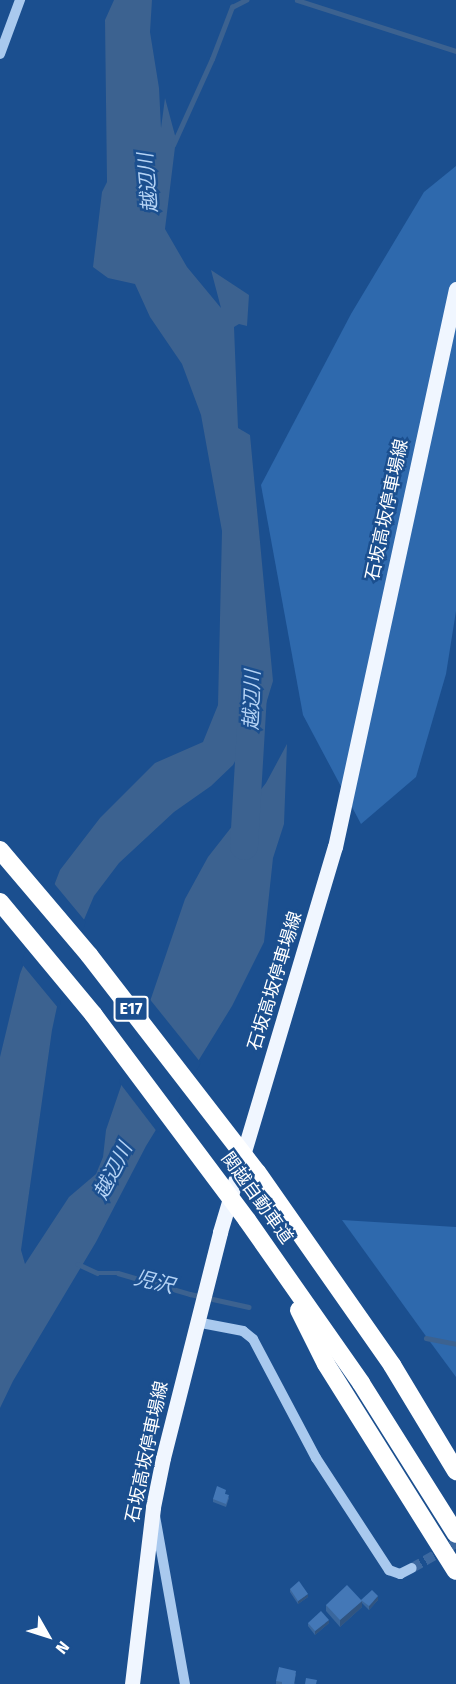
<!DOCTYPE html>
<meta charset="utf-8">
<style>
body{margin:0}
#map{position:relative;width:456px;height:1684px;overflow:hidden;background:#1b4f8f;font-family:"Fira Sans","Noto Sans JP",sans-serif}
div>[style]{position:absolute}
.green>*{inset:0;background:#2e69ad}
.water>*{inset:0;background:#3c6290}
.pier>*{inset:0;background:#1b4f8f}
.stream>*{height:4.5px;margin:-2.25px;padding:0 2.25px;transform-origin:2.25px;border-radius:2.25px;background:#3c6290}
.river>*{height:28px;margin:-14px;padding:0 14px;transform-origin:14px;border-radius:14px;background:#3c6290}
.minor-tunnel>*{height:10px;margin-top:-5px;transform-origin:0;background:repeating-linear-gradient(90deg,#3d69a0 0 10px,transparent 0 15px)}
.minor>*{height:10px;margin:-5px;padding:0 5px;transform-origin:5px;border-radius:5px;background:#a9c9ee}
.major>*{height:15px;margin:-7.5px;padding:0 7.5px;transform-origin:7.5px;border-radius:7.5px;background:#f0f6ff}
.highway>*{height:18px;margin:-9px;padding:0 9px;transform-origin:9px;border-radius:9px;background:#fff}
.highway-bridge>*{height:18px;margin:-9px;padding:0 9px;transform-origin:9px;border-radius:9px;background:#fff}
.wall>*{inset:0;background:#3a679d}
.shaded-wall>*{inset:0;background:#305480}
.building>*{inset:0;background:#4478b7}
span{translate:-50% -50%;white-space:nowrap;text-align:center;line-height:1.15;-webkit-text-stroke:5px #1b4f8f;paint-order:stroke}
.shield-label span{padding:2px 4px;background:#1b4f8f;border:2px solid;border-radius:4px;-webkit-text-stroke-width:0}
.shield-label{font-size:16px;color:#fff;font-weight:700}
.street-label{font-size:18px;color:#fff}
.water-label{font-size:20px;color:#b5d3f5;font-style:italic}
.north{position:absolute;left:18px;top:1606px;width:60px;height:60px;-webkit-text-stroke:4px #1b4f8f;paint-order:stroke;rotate:129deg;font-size:16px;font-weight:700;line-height:24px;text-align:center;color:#fff}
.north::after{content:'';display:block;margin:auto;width:21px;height:27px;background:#fff;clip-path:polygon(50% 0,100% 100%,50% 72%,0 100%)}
</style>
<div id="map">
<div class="green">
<div style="clip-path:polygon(456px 166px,456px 611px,446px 674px,416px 777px,361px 824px,303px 715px,261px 485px,351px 314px,424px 192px)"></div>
<div style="clip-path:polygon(342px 1220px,456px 1227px,456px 1377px,428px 1339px)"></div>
</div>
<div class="water">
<div style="clip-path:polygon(114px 0,152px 0,150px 32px,159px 88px,161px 128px,165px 98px,176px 139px,165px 229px,187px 267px,221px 308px,211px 270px,249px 295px,247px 326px,239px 324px,234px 327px,238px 428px,250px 435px,273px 681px,265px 707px,233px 765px,211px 786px,174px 812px,119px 863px,94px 896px,67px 960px,52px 1030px,21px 1250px,25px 1264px,69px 1197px,96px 1174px,103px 1157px,106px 1130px,185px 899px,208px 857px,266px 783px,287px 744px,284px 824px,273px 858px,264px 942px,232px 1006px,146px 1146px,96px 1242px,13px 1381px,0 1408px,0 1057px,20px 974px,60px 870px,100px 818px,155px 763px,203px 742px,218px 705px,222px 531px,201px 415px,182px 364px,150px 317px,135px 284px,108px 278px,93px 267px,102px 192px,107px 182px,105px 20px)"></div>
</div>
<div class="pier">
<div style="clip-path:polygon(52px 881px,86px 922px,70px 961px,59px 1009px,21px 963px)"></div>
<div style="clip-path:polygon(148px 997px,201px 1063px,158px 1133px,119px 1082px)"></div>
</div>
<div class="stream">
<div style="left:297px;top:0;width:167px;rotate:17.8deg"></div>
<div style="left:173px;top:145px;width:94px;rotate:-65.6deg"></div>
<div style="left:212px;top:59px;width:56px;rotate:-69deg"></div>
<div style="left:232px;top:7px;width:16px;rotate:-27deg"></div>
<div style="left:78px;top:1264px;width:21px;rotate:25deg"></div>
<div style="left:97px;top:1273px;width:21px"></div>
<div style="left:118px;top:1273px;width:75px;rotate:16.3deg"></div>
<div style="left:190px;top:1294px;width:60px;rotate:12.4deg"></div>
<div style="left:426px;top:1338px;width:31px;rotate:11deg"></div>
</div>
<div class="river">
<div style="left:244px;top:846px;width:152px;rotate:-86.6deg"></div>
</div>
<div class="minor-tunnel">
<div style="left:412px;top:1568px;width:51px;rotate:-29.6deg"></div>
</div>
<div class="minor">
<div style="left:0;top:54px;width:58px;rotate:-69.7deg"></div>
<div style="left:196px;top:1322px;width:48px;rotate:10.8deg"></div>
<div style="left:243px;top:1331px;width:13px;rotate:39deg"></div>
<div style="left:253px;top:1339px;width:135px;rotate:62.1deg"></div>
<div style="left:316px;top:1458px;width:134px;rotate:56.9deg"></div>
<div style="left:389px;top:1570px;width:12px;rotate:20deg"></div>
<div style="left:400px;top:1574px;width:13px;rotate:-27deg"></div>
<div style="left:155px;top:1516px;width:171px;rotate:79.9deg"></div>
</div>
<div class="major">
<div style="left:132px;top:1684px;width:178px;rotate:-83.2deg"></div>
<div style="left:153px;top:1507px;width:50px;rotate:-78.5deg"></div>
<div style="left:163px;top:1458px;width:233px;rotate:-75.8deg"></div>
<div style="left:220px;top:1232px;width:402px;rotate:-73.4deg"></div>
<div style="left:335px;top:847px;width:571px;rotate:-77.77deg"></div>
</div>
<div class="highway">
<div style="left:257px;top:1172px;width:236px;rotate:55deg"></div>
<div style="left:392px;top:1365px;width:124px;rotate:58.9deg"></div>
<div style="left:247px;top:1220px;width:199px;rotate:55deg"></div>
<div style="left:361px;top:1383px;width:178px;rotate:57.8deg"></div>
<div style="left:299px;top:1310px;width:60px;rotate:63.4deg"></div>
<div style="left:326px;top:1364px;width:244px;rotate:57.9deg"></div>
</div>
<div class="highway-bridge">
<div style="left:0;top:850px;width:138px;rotate:49.7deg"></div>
<div style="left:89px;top:955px;width:274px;rotate:52.3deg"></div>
<div style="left:0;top:902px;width:146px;rotate:50.3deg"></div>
<div style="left:93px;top:1014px;width:257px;rotate:53.2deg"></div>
</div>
<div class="wall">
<div style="clip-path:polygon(226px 1494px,229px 1498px,226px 1507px,213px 1502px,213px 1499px)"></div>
<div style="clip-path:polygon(290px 1589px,308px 1597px,298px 1604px,290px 1592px)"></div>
<div style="clip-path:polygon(361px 1600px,378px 1600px,369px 1610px,362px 1603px,362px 1607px,340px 1627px,326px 1611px,326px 1605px)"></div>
<div style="clip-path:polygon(308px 1623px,329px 1623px,315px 1635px,308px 1626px)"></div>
<div style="clip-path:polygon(296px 1674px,294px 1684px,296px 1684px,276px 1684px,276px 1681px)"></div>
</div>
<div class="shaded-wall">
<div style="clip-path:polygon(308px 1594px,308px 1597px,298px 1604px,298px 1601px)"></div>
<div style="clip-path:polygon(378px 1596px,378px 1600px,369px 1610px,369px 1606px)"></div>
<div style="clip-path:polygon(362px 1601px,362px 1607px,340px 1627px,340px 1620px)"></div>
<div style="clip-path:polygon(329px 1620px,329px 1623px,315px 1635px,315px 1631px)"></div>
</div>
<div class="building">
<div style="clip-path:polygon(217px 1486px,226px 1490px,225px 1494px,229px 1495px,226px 1504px,213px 1499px)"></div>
<div style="clip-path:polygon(299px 1581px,308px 1594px,298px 1601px,290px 1589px)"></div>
<div style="clip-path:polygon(347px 1585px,362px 1601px,340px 1620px,326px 1605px)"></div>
<div style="clip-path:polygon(372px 1590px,378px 1596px,369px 1606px,361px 1600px)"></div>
<div style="clip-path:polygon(321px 1611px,329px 1620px,315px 1631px,308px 1623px)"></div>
<div style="clip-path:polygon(279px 1667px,296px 1671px,294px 1684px,276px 1681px)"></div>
<div style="clip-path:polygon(306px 1678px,317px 1680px,316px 1684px,305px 1684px)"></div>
<div style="clip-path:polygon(282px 1681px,296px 1684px,282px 1684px)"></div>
</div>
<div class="shield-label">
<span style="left:131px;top:1009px">E17</span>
</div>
<div class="street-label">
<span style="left:387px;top:510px;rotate:-78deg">石坂高坂停車場線</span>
<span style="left:275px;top:981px;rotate:-73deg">石坂高坂停車場線</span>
<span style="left:257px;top:1198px;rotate:54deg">関越自動車道</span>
<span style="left:147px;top:1452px;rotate:-78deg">石坂高坂停車場線</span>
</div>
<div class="water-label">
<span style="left:148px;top:183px;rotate:-95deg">越辺川</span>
<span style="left:252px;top:700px;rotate:-88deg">越辺川</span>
<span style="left:113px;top:1171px;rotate:-63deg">越辺川</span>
<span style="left:154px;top:1282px;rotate:14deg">児沢</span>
</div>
<div class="north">N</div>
</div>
